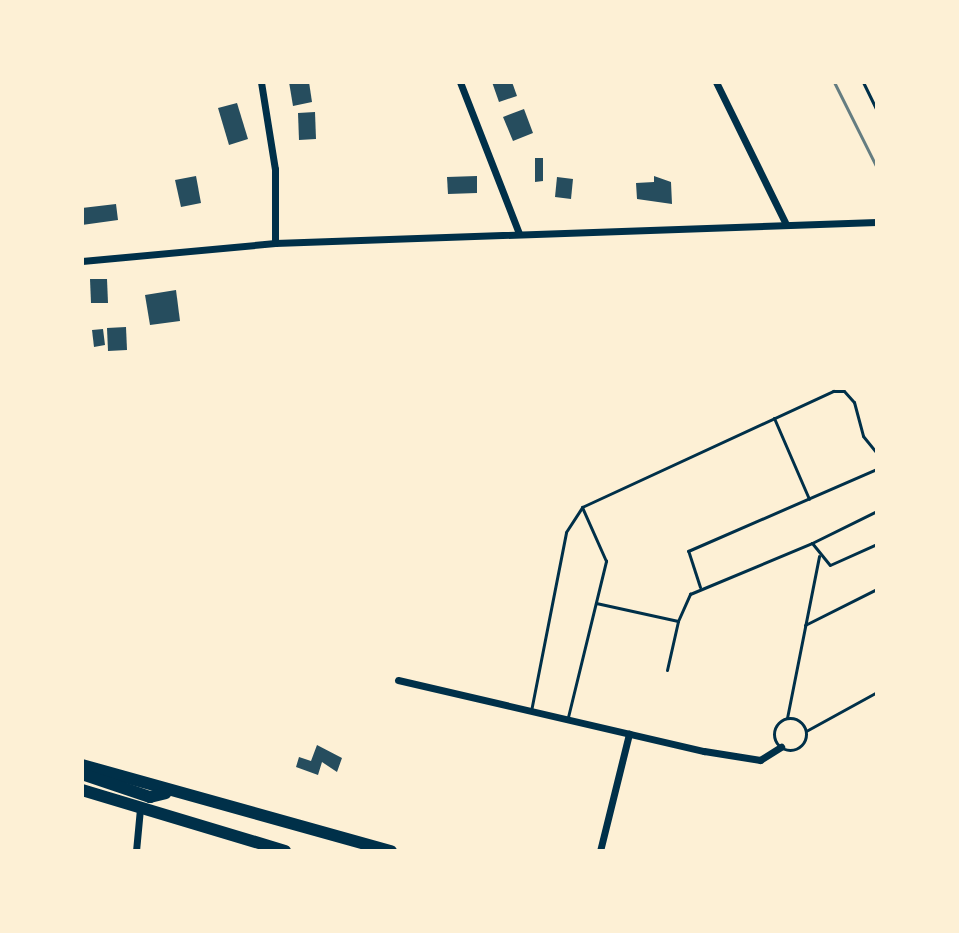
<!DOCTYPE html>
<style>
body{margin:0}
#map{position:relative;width:959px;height:933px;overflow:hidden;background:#fdf0d5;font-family:Quicksand,sans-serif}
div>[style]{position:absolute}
.building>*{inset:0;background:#264d5e}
.service>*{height:3px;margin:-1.5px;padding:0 1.5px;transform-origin:1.5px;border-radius:1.5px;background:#003049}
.service>.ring{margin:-1.5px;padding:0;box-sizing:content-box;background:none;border:3px solid #003049;border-radius:50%}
.minor>*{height:7px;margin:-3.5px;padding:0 3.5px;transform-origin:3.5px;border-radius:3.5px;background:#003049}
.trunk>*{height:12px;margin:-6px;padding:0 6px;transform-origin:6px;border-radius:6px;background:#003049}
.rail>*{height:3px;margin:-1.5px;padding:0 1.5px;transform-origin:1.5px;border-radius:1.5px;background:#657d81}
span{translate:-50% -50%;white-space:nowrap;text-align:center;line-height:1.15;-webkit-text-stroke:7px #fdf0d5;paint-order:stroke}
.frame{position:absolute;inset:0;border:84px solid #fdf0d5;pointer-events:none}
</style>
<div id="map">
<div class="building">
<div style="clip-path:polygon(289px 82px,309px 82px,312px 102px,293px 106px)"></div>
<div style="clip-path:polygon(492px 82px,512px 82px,517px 96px,499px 102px)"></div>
<div style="clip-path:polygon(237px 103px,248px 139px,229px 145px,218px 108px)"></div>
<div style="clip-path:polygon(524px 109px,533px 133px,513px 141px,503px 117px)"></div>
<div style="clip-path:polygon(315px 112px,316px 139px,299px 140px,298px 113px)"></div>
<div style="clip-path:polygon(535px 158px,543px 158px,543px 181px,535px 182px)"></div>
<div style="clip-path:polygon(196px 176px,201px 203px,181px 207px,175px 180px)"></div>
<div style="clip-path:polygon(477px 176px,477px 193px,448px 194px,447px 177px)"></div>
<div style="clip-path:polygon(654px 176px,671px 182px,672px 204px,637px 199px,636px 183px,654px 182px)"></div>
<div style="clip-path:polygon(557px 177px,573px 179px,571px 199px,555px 197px)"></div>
<div style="clip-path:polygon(116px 204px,118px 220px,82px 225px,82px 208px)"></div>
<div style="clip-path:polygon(90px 279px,107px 279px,108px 303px,91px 303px)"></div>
<div style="clip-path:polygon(176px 290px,180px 321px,150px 325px,145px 295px)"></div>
<div style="clip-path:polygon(126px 327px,127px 350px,108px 351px,107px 328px)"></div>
<div style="clip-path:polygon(103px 329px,105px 345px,94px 347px,92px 330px)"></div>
<div style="clip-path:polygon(317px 745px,342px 758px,337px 772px,322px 762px,318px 775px,296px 767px,299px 757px,311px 761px)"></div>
</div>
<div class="service">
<div style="left:863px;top:82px;width:32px;rotate:64deg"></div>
<div style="left:774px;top:418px;width:88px;rotate:66.6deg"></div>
<div style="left:812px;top:543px;width:72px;rotate:-26.2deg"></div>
<div style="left:700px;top:587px;width:38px;rotate:-108deg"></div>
<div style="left:688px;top:551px;width:206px;rotate:-23.5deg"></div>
<div style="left:596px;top:603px;width:84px;rotate:12.4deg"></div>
<div style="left:678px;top:621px;width:30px;rotate:-66deg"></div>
<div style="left:690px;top:594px;width:132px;rotate:-22.7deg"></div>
<div style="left:812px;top:543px;width:28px;rotate:51deg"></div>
<div style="left:830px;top:565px;width:51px;rotate:-24.1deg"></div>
<div style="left:805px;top:625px;width:80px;rotate:-26.6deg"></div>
<div style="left:667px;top:670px;width:50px;rotate:-77.3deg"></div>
<div style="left:531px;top:711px;width:182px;rotate:-78.9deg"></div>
<div style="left:566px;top:532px;width:30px;rotate:-57deg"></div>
<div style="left:582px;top:507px;width:277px;rotate:-24.8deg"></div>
<div style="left:833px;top:391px;width:11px"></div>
<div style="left:844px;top:391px;width:15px;rotate:48deg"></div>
<div style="left:854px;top:402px;width:35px;rotate:75deg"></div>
<div style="left:863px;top:436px;width:22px;rotate:51deg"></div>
<div style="left:568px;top:717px;width:161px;rotate:-76.3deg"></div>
<div style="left:606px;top:561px;width:59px;rotate:-114deg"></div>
<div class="ring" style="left:774px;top:718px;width:29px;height:29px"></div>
<div style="left:787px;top:718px;width:165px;rotate:-78.8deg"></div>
<div style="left:806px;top:731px;width:81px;rotate:-28.8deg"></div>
</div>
<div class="minor">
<div style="left:261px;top:82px;width:88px;rotate:80.9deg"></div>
<div style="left:275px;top:169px;width:74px;rotate:90deg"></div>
<div style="left:460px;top:82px;width:162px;rotate:68.7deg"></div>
<div style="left:716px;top:82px;width:158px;rotate:63.8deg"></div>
<div style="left:82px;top:261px;width:194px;rotate:-5.3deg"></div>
<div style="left:275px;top:243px;width:602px;rotate:-2deg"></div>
<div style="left:398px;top:680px;width:314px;rotate:13.1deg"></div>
<div style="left:704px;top:751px;width:57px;rotate:9.1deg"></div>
<div style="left:760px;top:760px;width:25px;rotate:-32deg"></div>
<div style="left:136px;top:851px;width:42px;rotate:-84.6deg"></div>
<div style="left:600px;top:851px;width:121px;rotate:-76.1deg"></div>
</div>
<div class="trunk">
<div style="left:82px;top:765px;width:321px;rotate:15.6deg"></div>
<div style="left:82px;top:774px;width:72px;rotate:18.7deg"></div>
<div style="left:150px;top:797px;width:16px;rotate:-14deg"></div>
<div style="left:82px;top:790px;width:212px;rotate:16.7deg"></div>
</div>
<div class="rail">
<div style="left:834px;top:82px;width:96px;rotate:63.4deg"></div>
</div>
<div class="frame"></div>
</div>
